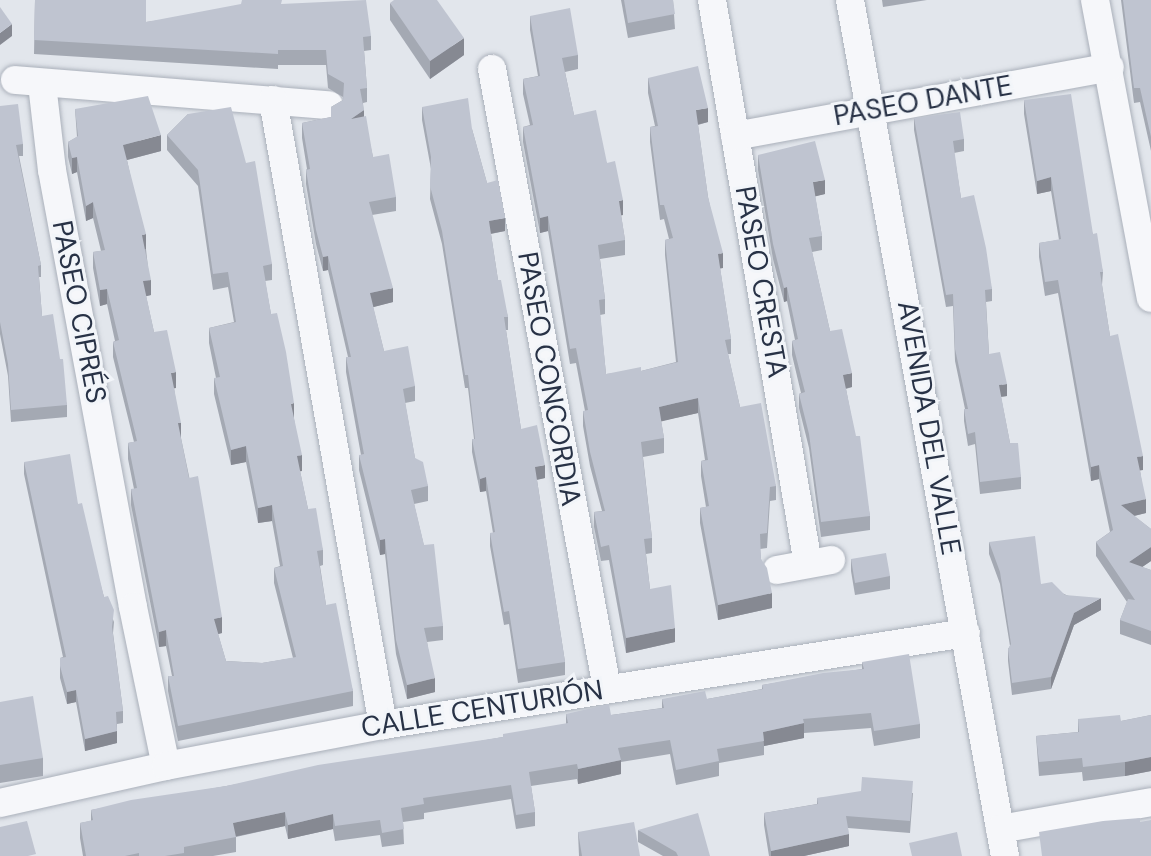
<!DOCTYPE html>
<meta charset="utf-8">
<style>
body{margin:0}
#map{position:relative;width:1151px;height:856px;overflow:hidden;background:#e2e6ec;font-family:"DM Sans",sans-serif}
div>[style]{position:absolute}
.roads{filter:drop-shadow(0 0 2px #aab0ba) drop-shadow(0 0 2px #aab0ba)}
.minor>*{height:28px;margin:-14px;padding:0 14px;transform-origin:14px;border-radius:14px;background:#f6f7fa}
.wall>*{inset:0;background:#a4a9b3}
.shaded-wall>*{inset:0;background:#868992}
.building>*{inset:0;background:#bfc4d0}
span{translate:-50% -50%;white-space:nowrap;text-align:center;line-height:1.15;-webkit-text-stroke:6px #f2f5f9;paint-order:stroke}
.street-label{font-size:28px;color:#283246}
</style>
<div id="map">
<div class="roads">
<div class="minor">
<div style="left:712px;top:0;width:572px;rotate:80.34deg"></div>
<div style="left:850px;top:0;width:870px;rotate:79.74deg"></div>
<div style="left:1095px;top:0;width:303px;rotate:79.4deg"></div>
<div style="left:492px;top:69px;width:630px;rotate:79.48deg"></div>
<div style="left:15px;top:80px;width:315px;rotate:4.6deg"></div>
<div style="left:42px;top:84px;width:87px;rotate:83.4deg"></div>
<div style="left:52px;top:170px;width:444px;rotate:79.5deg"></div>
<div style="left:133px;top:607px;width:162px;rotate:78.3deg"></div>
<div style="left:273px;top:100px;width:635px;rotate:80.02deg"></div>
<div style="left:735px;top:136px;width:381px;rotate:-10.4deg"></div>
<div style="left:777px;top:570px;width:55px;rotate:-10.5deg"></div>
<div style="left:0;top:803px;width:170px;rotate:-12.6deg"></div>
<div style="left:166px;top:766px;width:221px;rotate:-10.7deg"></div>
<div style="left:383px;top:725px;width:590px;rotate:-8.97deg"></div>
<div style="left:1000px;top:829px;width:153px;rotate:-10.1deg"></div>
</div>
</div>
<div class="wall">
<div style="clip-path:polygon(35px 0,146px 22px,282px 4px,371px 36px,371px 50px,364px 51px,367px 88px,367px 102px,363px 103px,364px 117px,373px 157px,396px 197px,396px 211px,372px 215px,393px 302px,373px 307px,384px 351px,415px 386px,415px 401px,405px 403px,415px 458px,428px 486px,428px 501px,414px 504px,443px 626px,443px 640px,427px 642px,435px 692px,407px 699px,396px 654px,385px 554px,380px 555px,359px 470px,359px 455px,361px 455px,346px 372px,346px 357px,348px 357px,328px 270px,323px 271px,316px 244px,306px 184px,306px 170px,307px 169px,302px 138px,302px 123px,331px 117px,331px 107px,343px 100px,343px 97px,328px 88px,326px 65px,278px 65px,278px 69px,34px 54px)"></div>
<div style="clip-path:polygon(621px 0,673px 0,675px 29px,628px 38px)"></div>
<div style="clip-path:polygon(882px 0,927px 0,883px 7px)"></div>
<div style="clip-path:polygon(1121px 0,1151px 0,1151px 151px,1140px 102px,1134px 103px)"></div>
<div style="clip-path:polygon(390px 3px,464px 55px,430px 79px,390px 20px)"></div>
<div style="clip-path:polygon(530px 16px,578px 55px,578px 69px,565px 72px,574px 115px,607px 163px,623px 215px,621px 215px,625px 240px,625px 255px,600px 259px,605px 299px,605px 314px,600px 315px,606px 374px,641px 371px,676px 362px,665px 255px,665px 240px,669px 239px,664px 219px,660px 220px,650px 142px,650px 127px,655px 126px,648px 93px,648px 78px,708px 122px,698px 125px,708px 197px,723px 268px,720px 268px,731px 339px,731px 354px,728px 354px,740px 407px,776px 486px,776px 500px,770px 501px,767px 548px,760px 549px,761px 559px,772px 608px,718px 620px,700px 523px,700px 508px,706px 507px,701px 476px,701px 461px,705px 460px,698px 413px,661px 421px,664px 438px,664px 453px,643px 457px,652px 538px,652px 553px,646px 554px,650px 589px,675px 642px,626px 653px,609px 560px,601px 561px,594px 527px,594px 512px,602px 511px,590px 466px,583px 426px,583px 411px,585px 411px,576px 363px,570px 364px,548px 231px,540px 233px,523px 142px,523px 127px,530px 125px,523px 94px,523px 79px,538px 76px,530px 30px)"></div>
<div style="clip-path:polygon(1024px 100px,1093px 234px,1103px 272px,1102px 285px,1110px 336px,1143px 470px,1140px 470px,1146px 513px,1134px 516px,1151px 529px,1151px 561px,1142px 567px,1151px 570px,1151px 645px,1120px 634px,1120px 620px,1127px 602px,1096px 556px,1096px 542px,1110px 532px,1099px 479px,1091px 481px,1058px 293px,1045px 296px,1039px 257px,1039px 243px,1059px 240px,1051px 191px,1037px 194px,1024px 114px)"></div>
<div style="clip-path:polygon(0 106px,23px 144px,23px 156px,19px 156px,41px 265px,41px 277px,39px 277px,42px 316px,67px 405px,67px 417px,11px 422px,8px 376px,0 334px)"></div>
<div style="clip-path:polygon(422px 107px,472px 129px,487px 183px,505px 231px,491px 234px,498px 280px,508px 317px,508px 330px,506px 330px,521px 429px,545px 478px,537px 480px,565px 662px,565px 675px,518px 683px,509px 624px,504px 625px,490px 546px,490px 533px,493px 533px,486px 491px,480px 492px,472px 452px,472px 439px,474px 439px,468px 388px,465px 388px,442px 244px,430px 199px,431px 169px,422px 120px)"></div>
<div style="clip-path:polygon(75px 109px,161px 151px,127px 160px,146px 249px,151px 295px,146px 296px,154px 332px,176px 388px,174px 388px,181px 438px,222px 633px,218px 634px,226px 661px,262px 663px,293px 658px,274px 583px,274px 568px,280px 566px,272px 521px,258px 523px,246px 462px,231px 465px,214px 394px,214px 378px,216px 378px,209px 343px,209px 328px,234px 322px,228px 287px,213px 290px,198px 186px,167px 150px,167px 135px,188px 114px,272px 264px,272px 280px,265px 281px,271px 314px,294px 419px,302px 471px,300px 471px,308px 509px,323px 550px,323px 565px,320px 566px,326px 605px,353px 691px,353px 706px,178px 741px,168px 691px,168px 676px,172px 676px,166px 646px,159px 647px,131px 505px,131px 489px,134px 489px,128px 459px,128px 443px,134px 442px,113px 357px,113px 342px,115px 341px,107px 304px,100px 306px,93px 268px,93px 252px,101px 251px,93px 218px,86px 221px,77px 172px,72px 174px,68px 157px,68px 142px,77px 137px)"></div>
<div style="clip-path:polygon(914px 118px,964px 139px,964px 151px,954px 153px,961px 198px,992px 289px,992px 301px,986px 302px,989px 354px,1007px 396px,1001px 397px,1010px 443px,1021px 477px,1021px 489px,980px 494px,975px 444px,968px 446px,964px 421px,964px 409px,965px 409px,955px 361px,953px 306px,946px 307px,914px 130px)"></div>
<div style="clip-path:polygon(758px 155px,825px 194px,815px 196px,822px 236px,822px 250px,812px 252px,830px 331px,852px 387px,846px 389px,870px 516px,870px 530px,821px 537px,809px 448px,799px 408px,799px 394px,801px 393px,792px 355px,792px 341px,795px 340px,787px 301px,784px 302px,773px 259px,758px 170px)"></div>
<div style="clip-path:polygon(24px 462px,78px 504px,104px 597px,114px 622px,113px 633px,123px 711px,123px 723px,117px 724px,117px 743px,85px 751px,76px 702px,67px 704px,60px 678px,60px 658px,63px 657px,24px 474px)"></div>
<div style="clip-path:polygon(989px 542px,1041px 584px,1101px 610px,1074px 625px,1051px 689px,1012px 695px,1008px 661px,1008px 649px,1010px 646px,1000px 584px,989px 554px)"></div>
<div style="clip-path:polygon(851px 559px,890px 576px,890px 589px,855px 595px,851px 571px)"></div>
<div style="clip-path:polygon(862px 662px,920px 724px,920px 738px,874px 746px,871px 728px,804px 733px,804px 738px,764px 746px,764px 755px,719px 763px,719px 776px,676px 785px,670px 754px,621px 762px,621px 774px,578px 784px,577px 779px,531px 786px,535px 812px,535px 826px,516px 829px,511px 799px,424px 813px,424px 819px,403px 822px,404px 844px,382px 847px,380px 835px,335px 841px,333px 829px,288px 839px,285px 826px,236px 837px,236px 852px,213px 856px,83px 856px,80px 838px,80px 823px,91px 821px,91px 810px,503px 737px,566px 724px,566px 714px,611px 715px,662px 708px,662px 699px,707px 699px,762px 689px,762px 685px,862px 669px)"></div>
<div style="clip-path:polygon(0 702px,43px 758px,43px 776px,0 783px)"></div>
<div style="clip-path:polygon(1151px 715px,1151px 771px,1125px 776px,1083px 781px,1082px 772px,1039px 776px,1036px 736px,1078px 732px,1078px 719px,1121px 721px)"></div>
<div style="clip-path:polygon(913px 793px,910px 833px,848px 828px,849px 846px,804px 856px,769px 856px,764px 825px,764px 813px,817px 804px,817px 798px)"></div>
<div style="clip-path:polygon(638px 830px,710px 856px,663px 856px,638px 842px)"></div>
<div style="clip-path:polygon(578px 832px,640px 856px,579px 856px)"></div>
</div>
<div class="shaded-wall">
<div style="clip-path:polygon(12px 24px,12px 36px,0 45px,0 33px)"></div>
<div style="clip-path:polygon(464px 38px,464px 55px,430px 79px,430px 61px)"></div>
<div style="clip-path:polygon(708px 108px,708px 122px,696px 125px,696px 110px)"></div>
<div style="clip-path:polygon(364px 110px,364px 124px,351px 119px)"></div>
<div style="clip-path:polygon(161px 135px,161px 151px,123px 161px,123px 145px)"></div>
<div style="clip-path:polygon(77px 157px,77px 172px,72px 174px,72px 158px)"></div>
<div style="clip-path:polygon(1051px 177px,1051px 191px,1037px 194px,1037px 181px)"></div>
<div style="clip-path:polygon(825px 180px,825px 194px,813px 197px,813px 182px)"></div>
<div style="clip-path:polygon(623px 200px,623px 215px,619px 216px,619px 201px)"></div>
<div style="clip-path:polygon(93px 202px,93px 218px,86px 221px,86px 206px)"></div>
<div style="clip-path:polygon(548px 216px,548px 231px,540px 233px,540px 218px)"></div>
<div style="clip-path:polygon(505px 218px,505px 231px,489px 234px,489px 221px)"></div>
<div style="clip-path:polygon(146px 234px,146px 249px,142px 250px,142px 235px)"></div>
<div style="clip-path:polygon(723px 253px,723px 268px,718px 269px,718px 254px)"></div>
<div style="clip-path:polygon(328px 256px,328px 270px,323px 271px,323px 257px)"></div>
<div style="clip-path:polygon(151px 280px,151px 295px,143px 297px,143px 281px)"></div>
<div style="clip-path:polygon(787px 287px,787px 301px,784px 302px,784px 288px)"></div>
<div style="clip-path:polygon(393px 288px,393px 302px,370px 308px,370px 293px)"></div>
<div style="clip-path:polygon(107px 289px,107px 304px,100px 306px,100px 290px)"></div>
<div style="clip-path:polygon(176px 372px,176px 388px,171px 389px,171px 373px)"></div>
<div style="clip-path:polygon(852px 373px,852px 387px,843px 389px,843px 375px)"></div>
<div style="clip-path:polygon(1007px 384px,1007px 396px,999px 397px,999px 385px)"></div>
<div style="clip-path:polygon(698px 398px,698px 413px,659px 422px,659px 407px)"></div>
<div style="clip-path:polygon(294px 403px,294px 419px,291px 420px,291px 404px)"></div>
<div style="clip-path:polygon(178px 423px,181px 423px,181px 438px,178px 439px)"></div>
<div style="clip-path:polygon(246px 446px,246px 462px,231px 465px,231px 450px)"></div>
<div style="clip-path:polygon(302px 455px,302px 471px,297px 472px,297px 456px)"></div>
<div style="clip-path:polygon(1143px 456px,1143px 470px,1137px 471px,1137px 457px)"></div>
<div style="clip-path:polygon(545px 465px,545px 478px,535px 480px,535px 467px)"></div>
<div style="clip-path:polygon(1099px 465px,1099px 479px,1091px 481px,1091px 467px)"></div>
<div style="clip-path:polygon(486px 477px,486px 491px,480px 492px,480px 479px)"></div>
<div style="clip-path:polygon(1146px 499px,1146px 513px,1121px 519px,1121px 505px)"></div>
<div style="clip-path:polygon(272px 505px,272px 521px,258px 523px,258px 508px)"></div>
<div style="clip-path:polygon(385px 539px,385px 554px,380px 555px,380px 540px)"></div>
<div style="clip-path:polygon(1151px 547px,1151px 561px,1129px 576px,1129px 562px)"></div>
<div style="clip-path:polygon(772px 593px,772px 608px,718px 620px,718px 605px)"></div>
<div style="clip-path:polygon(1101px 598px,1101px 610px,1074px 625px,1051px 689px,1051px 677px,1074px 613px)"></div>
<div style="clip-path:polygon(222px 617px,222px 633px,214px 635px,214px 619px)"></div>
<div style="clip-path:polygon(675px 628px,675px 642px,626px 653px,626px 638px)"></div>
<div style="clip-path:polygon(166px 630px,166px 646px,159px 647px,159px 632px)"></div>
<div style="clip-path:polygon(435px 678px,435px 692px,407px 699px,407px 685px)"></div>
<div style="clip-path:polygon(76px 690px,76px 702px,67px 704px,67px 692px)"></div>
<div style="clip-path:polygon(804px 723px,804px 738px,764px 746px,763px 732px)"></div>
<div style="clip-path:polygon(117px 731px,117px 743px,85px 751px,85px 739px)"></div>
<div style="clip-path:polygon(1151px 757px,1151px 771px,1125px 776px,1125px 762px)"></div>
<div style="clip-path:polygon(621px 760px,621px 774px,578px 784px,578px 769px)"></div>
<div style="clip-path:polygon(285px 812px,285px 826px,233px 837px,233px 823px)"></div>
<div style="clip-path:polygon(333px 814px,333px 829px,288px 839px,288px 825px)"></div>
<div style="clip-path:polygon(849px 834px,849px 846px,804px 856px,771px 856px,771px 851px)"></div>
</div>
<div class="building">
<div style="clip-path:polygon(35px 0,146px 0,146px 22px,241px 4px,242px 0,282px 0,281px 4px,366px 0,371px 36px,363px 37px,367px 88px,360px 89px,364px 110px,351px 119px,366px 116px,373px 157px,389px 154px,396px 197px,369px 202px,393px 288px,370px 293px,384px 351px,408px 346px,415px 386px,403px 389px,415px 458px,423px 462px,428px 486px,411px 490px,424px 545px,434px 544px,443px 626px,424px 628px,435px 678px,407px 685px,396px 640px,385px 539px,380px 540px,359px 455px,364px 454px,346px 357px,351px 357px,328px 256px,323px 257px,316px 230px,306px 170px,310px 169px,302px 123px,331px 117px,331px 107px,343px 100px,344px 83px,328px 74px,326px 50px,278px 50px,278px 54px,34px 40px)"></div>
<div style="clip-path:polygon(394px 0,437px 0,464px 38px,430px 61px,390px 3px)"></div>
<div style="clip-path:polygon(624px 0,673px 0,675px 14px,628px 23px)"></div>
<div style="clip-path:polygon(1123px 0,1151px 0,1151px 137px,1140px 88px,1134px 88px)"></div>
<div style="clip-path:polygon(0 7px,12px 24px,0 33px)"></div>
<div style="clip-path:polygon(570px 8px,578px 55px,562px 58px,574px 115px,596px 110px,607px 163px,615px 161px,623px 200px,619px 201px,625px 240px,598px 245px,605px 299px,599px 300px,606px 374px,641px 367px,641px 371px,678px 362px,665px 240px,673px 238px,664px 205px,660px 205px,650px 127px,658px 126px,648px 78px,698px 66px,708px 108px,696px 110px,708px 197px,723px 253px,718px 254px,731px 339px,725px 340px,740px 407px,761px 403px,776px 486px,770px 487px,767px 533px,760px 534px,761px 559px,767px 568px,772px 593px,718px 605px,700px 508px,709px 506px,701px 461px,708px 460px,698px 398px,659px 407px,664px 438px,641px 442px,652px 538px,644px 539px,650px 589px,671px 585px,675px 628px,626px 638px,609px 545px,601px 547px,594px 512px,605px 511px,590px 452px,583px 411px,588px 410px,576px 348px,570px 349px,548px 216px,540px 218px,523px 127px,533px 125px,523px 79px,540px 76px,530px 16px)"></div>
<div style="clip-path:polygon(1071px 94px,1093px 234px,1097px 233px,1103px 272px,1100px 272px,1110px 336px,1118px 334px,1143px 456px,1137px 457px,1146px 499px,1121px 505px,1151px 529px,1151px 547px,1129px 562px,1151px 570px,1151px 631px,1120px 620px,1128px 599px,1135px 600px,1096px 542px,1113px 530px,1099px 465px,1091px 467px,1058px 280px,1045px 282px,1039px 243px,1061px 239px,1051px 177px,1037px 181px,1024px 100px)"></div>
<div style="clip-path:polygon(148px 96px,161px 135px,123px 145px,146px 234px,142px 235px,151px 280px,143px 281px,154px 332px,167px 330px,176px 372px,171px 373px,181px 423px,178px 423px,189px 478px,198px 476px,222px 617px,214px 619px,226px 661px,262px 663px,296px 657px,274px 568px,283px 566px,272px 505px,258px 508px,246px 446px,231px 450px,214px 378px,220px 377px,209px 328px,236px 322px,228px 272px,213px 274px,198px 170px,167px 135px,188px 114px,231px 107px,246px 163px,255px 161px,272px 264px,263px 266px,271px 314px,277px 313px,286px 352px,294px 403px,291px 404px,302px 455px,297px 456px,308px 509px,316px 508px,323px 550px,317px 551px,326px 605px,336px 603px,353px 691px,178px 726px,168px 676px,174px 676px,166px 630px,159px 632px,131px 489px,137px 488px,128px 443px,137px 441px,113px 342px,119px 340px,107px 289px,100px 290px,93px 252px,105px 250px,93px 202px,86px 206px,77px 157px,72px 158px,68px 142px,78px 136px,75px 109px)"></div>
<div style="clip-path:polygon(468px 98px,472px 129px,487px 183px,498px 180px,505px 218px,489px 221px,498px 280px,501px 280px,508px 317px,504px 317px,521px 429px,537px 425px,545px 465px,535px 467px,565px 662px,518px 669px,509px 611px,504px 612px,490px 533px,495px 532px,486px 477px,480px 479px,472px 439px,475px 439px,468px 375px,465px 375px,442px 231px,430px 186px,431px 157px,422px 107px)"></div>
<div style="clip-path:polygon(18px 104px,23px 144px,16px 145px,41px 265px,38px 266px,42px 316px,53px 314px,60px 359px,63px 359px,67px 405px,11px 410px,8px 364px,0 322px,0 106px)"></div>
<div style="clip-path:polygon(960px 112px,964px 139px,953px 141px,961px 198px,974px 195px,986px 248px,992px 289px,985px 290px,989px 354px,1000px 352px,1007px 384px,999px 385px,1010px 443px,1018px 443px,1021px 477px,980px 482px,975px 432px,968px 434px,964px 409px,968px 409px,955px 349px,953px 294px,946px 295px,914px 118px)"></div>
<div style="clip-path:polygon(815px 141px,825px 180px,813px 182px,822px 236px,809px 238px,830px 331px,842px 329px,852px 373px,843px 375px,856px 436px,860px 436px,870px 516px,821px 522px,809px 434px,799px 394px,805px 392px,792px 341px,798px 339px,787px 287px,784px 288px,773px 244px,758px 155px)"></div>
<div style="clip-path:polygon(70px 454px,78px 504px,82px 503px,104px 597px,108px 596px,114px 610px,112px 627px,123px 711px,116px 712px,117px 731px,85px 739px,76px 690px,67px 692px,60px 666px,60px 658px,66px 657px,24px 462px)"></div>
<div style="clip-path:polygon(1035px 536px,1041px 584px,1052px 582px,1065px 595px,1101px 598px,1074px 613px,1051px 677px,1012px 683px,1008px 649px,1011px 644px,1000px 572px,989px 542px)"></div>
<div style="clip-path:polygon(886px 553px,890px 576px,855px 583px,851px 559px)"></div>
<div style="clip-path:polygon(909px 654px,920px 724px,874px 731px,871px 713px,803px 719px,804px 723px,763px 732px,764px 741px,717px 749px,719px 761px,676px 770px,670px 740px,618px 748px,621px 760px,578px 769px,577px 764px,529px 772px,535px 812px,516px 815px,511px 785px,423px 798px,424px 804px,401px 808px,404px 829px,382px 833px,380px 820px,335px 826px,333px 814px,288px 825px,285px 812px,233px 823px,236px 837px,184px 847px,184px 853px,165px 856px,139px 856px,139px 853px,125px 856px,86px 856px,80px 823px,93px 820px,91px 810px,131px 800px,226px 786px,318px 765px,503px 737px,503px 734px,568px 723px,566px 714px,609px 704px,611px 715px,664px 708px,662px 699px,705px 691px,707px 699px,763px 689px,762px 685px,823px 673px,864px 669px,862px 662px)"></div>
<div style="clip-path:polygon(33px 696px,43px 758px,0 765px,0 702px)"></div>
<div style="clip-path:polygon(1120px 715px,1121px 721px,1151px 715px,1151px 757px,1125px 762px,1083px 767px,1082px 758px,1039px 762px,1036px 736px,1079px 732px,1078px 719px)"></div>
<div style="clip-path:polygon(862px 777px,913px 781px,910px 821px,846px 816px,849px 834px,771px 851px,764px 813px,818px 804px,817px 798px,861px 791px)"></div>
<div style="clip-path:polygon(698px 813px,710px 856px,678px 856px,676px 852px,638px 830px)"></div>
<div style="clip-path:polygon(1140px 818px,1140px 822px,1151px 820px,1151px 856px,1042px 856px,1039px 832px,1103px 821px)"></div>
<div style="clip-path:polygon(27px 821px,36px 854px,28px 856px,0 856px,0 827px)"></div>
<div style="clip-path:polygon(634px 822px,640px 856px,582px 856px,578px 832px)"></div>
<div style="clip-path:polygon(957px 832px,962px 856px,912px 856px,909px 843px)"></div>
</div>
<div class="street-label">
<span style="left:923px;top:101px;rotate:-10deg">PASEO DANTE</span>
<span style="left:761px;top:282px;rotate:80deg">PASEO CRESTA</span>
<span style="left:79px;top:312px;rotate:79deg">PASEO CIPRÉS</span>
<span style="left:549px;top:379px;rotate:80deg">PASEO CONCORDIA</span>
<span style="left:929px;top:428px;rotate:80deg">AVENIDA DEL VALLE</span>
<span style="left:482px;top:709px;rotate:-9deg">CALLE CENTURIÓN</span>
</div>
</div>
